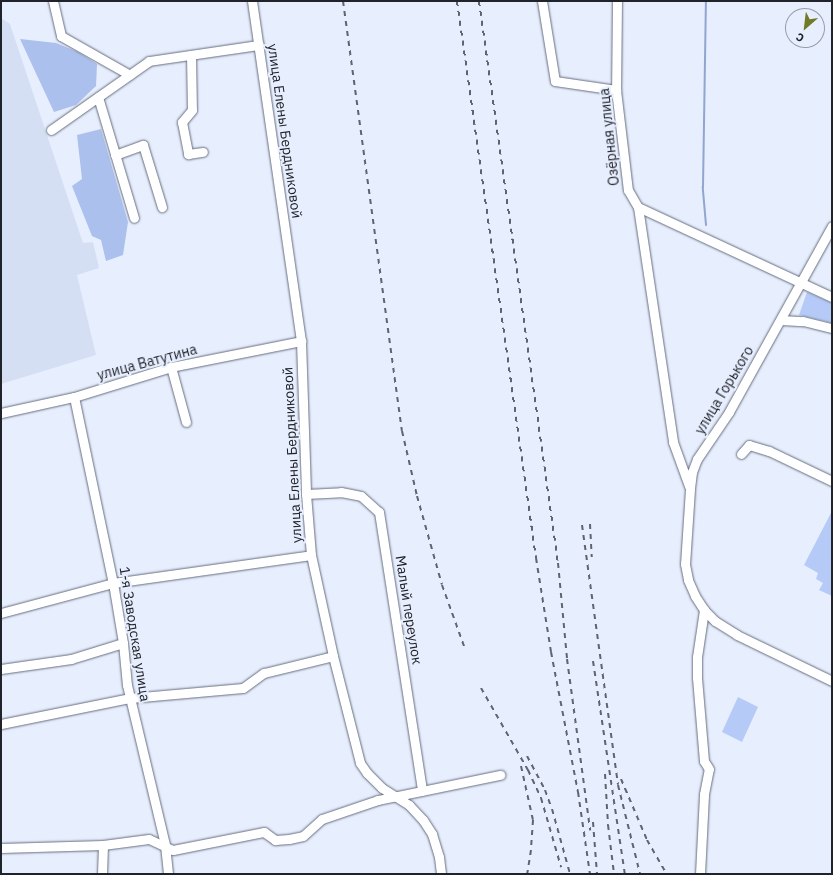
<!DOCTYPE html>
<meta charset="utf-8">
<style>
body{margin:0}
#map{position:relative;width:833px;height:875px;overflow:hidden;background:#e7eefe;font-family:"IBM Plex Sans",sans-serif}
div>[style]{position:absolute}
.built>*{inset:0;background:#d5dff4}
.green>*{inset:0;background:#b5caf7}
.forest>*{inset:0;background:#abc0ec}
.stream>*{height:2px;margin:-1px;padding:0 1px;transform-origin:1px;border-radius:1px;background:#90a5d0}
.roads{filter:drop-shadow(0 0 1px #656d7e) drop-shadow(0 0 1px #656d7e)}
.minor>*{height:9px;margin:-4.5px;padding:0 4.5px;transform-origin:4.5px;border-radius:4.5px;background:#fff}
.rail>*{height:2px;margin-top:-1px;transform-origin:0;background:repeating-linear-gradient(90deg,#60646e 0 5px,transparent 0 10px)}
span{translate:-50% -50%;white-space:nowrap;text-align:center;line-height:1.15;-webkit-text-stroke:4px #e7eefe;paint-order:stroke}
.street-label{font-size:14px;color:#20232a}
.frame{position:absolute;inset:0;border:2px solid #20232a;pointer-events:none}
.north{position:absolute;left:785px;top:8px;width:40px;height:40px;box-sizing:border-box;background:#e7eefe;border:1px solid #979da9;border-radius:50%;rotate:208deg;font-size:11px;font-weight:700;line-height:16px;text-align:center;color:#20232a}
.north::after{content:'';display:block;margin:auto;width:14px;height:18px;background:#717b26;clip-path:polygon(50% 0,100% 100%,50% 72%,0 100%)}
</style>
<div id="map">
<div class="built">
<div style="clip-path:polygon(1px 18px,10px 24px,83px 243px,93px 242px,99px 268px,77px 275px,96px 355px,1px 384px)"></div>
</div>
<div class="green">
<div style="clip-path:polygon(807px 292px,832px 303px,832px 323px,799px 315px)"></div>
<div style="clip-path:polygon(832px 511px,832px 596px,819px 590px,823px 583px,816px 579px,818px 573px,804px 565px)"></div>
<div style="clip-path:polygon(738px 697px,758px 707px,742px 742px,722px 732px)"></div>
</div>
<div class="forest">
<div style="clip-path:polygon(20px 39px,56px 43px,78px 52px,97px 64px,96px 86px,76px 105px,54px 112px)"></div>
<div style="clip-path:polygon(101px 129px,128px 222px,123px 255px,106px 261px,101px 240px,92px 236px,72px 186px,82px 179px,77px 135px)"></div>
</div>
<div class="stream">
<div style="left:706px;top:225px;width:38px;rotate:-95deg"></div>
<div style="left:703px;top:187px;width:186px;rotate:-89.1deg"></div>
</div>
<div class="roads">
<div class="minor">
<div style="left:53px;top:1px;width:36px;rotate:77deg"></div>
<div style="left:61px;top:36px;width:79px;rotate:29.5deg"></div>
<div style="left:252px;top:1px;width:344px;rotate:81.8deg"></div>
<div style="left:301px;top:341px;width:153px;rotate:88.1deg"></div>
<div style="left:306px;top:494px;width:61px;rotate:85.3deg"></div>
<div style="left:311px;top:555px;width:103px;rotate:77.7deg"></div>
<div style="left:333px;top:656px;width:110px;rotate:75.8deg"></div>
<div style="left:360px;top:763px;width:12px;rotate:55deg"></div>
<div style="left:367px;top:773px;width:21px;rotate:45deg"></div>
<div style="left:382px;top:788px;width:32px;rotate:32deg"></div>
<div style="left:409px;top:805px;width:21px;rotate:47deg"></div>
<div style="left:423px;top:820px;width:17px;rotate:57deg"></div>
<div style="left:432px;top:834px;width:24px;rotate:73deg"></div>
<div style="left:439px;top:857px;width:17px;rotate:83deg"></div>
<div style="left:542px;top:1px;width:81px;rotate:80.8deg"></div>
<div style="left:555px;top:81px;width:62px;rotate:8.4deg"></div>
<div style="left:617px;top:1px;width:89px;rotate:90.6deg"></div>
<div style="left:616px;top:90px;width:101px;rotate:83.2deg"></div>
<div style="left:628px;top:190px;width:20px;rotate:60deg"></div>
<div style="left:638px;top:207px;width:214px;rotate:24.9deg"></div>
<div style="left:191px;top:55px;width:55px;rotate:89deg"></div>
<div style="left:192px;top:110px;width:16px;rotate:130deg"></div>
<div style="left:182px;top:122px;width:33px;rotate:79deg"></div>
<div style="left:188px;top:154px;width:15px;rotate:-8deg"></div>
<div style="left:98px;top:97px;width:126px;rotate:73.4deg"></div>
<div style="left:51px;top:130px;width:120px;rotate:-35.1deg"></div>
<div style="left:149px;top:61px;width:111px;rotate:-8.3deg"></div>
<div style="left:115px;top:155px;width:30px;rotate:-20deg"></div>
<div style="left:143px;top:145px;width:65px;rotate:73deg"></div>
<div style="left:638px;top:207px;width:238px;rotate:81.5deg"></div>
<div style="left:673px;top:442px;width:47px;rotate:70deg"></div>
<div style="left:832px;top:226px;width:213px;rotate:119deg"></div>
<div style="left:729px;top:412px;width:57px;rotate:124.2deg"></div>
<div style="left:697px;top:459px;width:14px;rotate:111deg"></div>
<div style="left:692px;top:472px;width:17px;rotate:97deg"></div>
<div style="left:690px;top:489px;width:75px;rotate:93.8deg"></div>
<div style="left:685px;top:564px;width:16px;rotate:79deg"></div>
<div style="left:688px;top:580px;width:17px;rotate:66deg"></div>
<div style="left:695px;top:596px;width:17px;rotate:57deg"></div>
<div style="left:704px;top:610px;width:16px;rotate:45deg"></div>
<div style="left:715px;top:621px;width:26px;rotate:32deg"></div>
<div style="left:737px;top:635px;width:106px;rotate:25.8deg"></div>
<div style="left:781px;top:320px;width:22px;rotate:3deg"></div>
<div style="left:803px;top:321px;width:30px;rotate:14deg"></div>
<div style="left:171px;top:367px;width:57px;rotate:74.7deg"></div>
<div style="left:74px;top:397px;width:190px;rotate:78.2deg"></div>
<div style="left:113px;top:583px;width:61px;rotate:80.5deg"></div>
<div style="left:123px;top:643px;width:42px;rotate:84.6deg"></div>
<div style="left:127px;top:685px;width:164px;rotate:76.6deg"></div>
<div style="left:165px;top:845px;width:29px;rotate:84deg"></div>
<div style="left:1px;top:413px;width:75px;rotate:-12.4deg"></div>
<div style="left:74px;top:397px;width:102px;rotate:-17.2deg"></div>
<div style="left:171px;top:367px;width:133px;rotate:-11.3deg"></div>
<div style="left:741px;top:454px;width:12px;rotate:-48deg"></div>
<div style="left:749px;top:445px;width:21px;rotate:17deg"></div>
<div style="left:769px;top:451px;width:70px;rotate:25.5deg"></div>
<div style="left:306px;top:494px;width:35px;rotate:-3deg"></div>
<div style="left:341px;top:492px;width:20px;rotate:11deg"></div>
<div style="left:361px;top:496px;width:24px;rotate:42deg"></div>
<div style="left:379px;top:512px;width:282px;rotate:81.2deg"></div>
<div style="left:1px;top:613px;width:116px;rotate:-15deg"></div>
<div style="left:113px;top:583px;width:200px;rotate:-8deg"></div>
<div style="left:1px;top:669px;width:71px;rotate:-8.1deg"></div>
<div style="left:71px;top:659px;width:54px;rotate:-17.1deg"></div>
<div style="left:1px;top:724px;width:132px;rotate:-11.4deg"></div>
<div style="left:130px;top:698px;width:113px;rotate:-5.1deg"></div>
<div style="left:243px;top:688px;width:26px;rotate:-36deg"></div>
<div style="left:264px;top:673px;width:71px;rotate:-13.8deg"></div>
<div style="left:1px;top:848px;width:102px;rotate:-1.7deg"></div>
<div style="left:103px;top:845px;width:46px;rotate:-7.4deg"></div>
<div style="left:149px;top:839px;width:26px;rotate:25deg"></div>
<div style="left:173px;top:850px;width:93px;rotate:-11.2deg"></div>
<div style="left:264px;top:832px;width:14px;rotate:36deg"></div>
<div style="left:275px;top:840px;width:14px;rotate:-4deg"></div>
<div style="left:289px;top:839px;width:14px;rotate:-12deg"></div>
<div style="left:303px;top:836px;width:25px;rotate:-42deg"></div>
<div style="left:322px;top:819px;width:59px;rotate:-18.7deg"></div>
<div style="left:378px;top:800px;width:125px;rotate:-11.6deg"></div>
<div style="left:102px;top:874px;width:29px;rotate:-88deg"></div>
<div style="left:700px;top:874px;width:80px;rotate:-87.1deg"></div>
<div style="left:704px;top:794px;width:25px;rotate:-79deg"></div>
<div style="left:709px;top:769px;width:9px;rotate:-122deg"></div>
<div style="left:704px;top:761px;width:83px;rotate:-94.8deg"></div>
<div style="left:697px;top:678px;width:21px;rotate:-90deg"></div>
<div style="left:697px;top:657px;width:48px;rotate:-81.5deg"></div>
</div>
</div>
<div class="rail">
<div style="left:343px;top:1px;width:434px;rotate:82.2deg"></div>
<div style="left:402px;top:431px;width:67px;rotate:77deg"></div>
<div style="left:417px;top:496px;width:92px;rotate:74.3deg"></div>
<div style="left:442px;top:585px;width:65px;rotate:70.2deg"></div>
<div style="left:457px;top:1px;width:563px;rotate:81.93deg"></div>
<div style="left:536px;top:558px;width:95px;rotate:80.9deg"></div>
<div style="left:551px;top:652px;width:143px;rotate:79.1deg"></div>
<div style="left:578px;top:792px;width:83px;rotate:81.7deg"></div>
<div style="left:479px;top:1px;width:568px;rotate:82deg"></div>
<div style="left:558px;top:563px;width:96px;rotate:84.6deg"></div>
<div style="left:567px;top:659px;width:173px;rotate:82.3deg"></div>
<div style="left:590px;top:524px;width:33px;rotate:87deg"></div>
<div style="left:582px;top:525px;width:262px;rotate:82.1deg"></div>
<div style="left:618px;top:785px;width:92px;rotate:76.1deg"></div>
<div style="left:593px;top:661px;width:215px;rotate:81.5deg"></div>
<div style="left:481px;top:688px;width:95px;rotate:60.2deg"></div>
<div style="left:528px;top:770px;width:31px;rotate:65deg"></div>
<div style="left:541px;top:798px;width:72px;rotate:73.8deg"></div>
<div style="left:527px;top:756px;width:38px;rotate:62deg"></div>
<div style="left:545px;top:790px;width:20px;rotate:70deg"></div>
<div style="left:552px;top:809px;width:67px;rotate:74.5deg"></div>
<div style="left:521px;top:766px;width:55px;rotate:77.5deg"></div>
<div style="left:533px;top:820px;width:30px;rotate:94deg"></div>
<div style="left:531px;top:850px;width:24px;rotate:99deg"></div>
<div style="left:605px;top:774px;width:51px;rotate:86.6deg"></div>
<div style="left:608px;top:825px;width:49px;rotate:83deg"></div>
<div style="left:621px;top:779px;width:66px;rotate:66.9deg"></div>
<div style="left:647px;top:840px;width:39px;rotate:60deg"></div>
<div style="left:593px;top:822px;width:52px;rotate:85.6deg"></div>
</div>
<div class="street-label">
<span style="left:285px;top:131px;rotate:82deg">улица Елены Бердниковой</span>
<span style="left:609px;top:137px;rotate:-96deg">Озёрная улица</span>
<span style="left:147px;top:362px;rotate:-15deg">улица Ватутина</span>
<span style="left:724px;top:390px;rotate:-59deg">улица Горького</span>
<span style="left:292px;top:455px;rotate:-93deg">улица Елены Бердниковой</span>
<span style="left:409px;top:610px;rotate:81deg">Малый переулок</span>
<span style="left:135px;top:634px;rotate:81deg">1-я Заводская улица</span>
</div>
<div class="frame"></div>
<div class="north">С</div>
</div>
